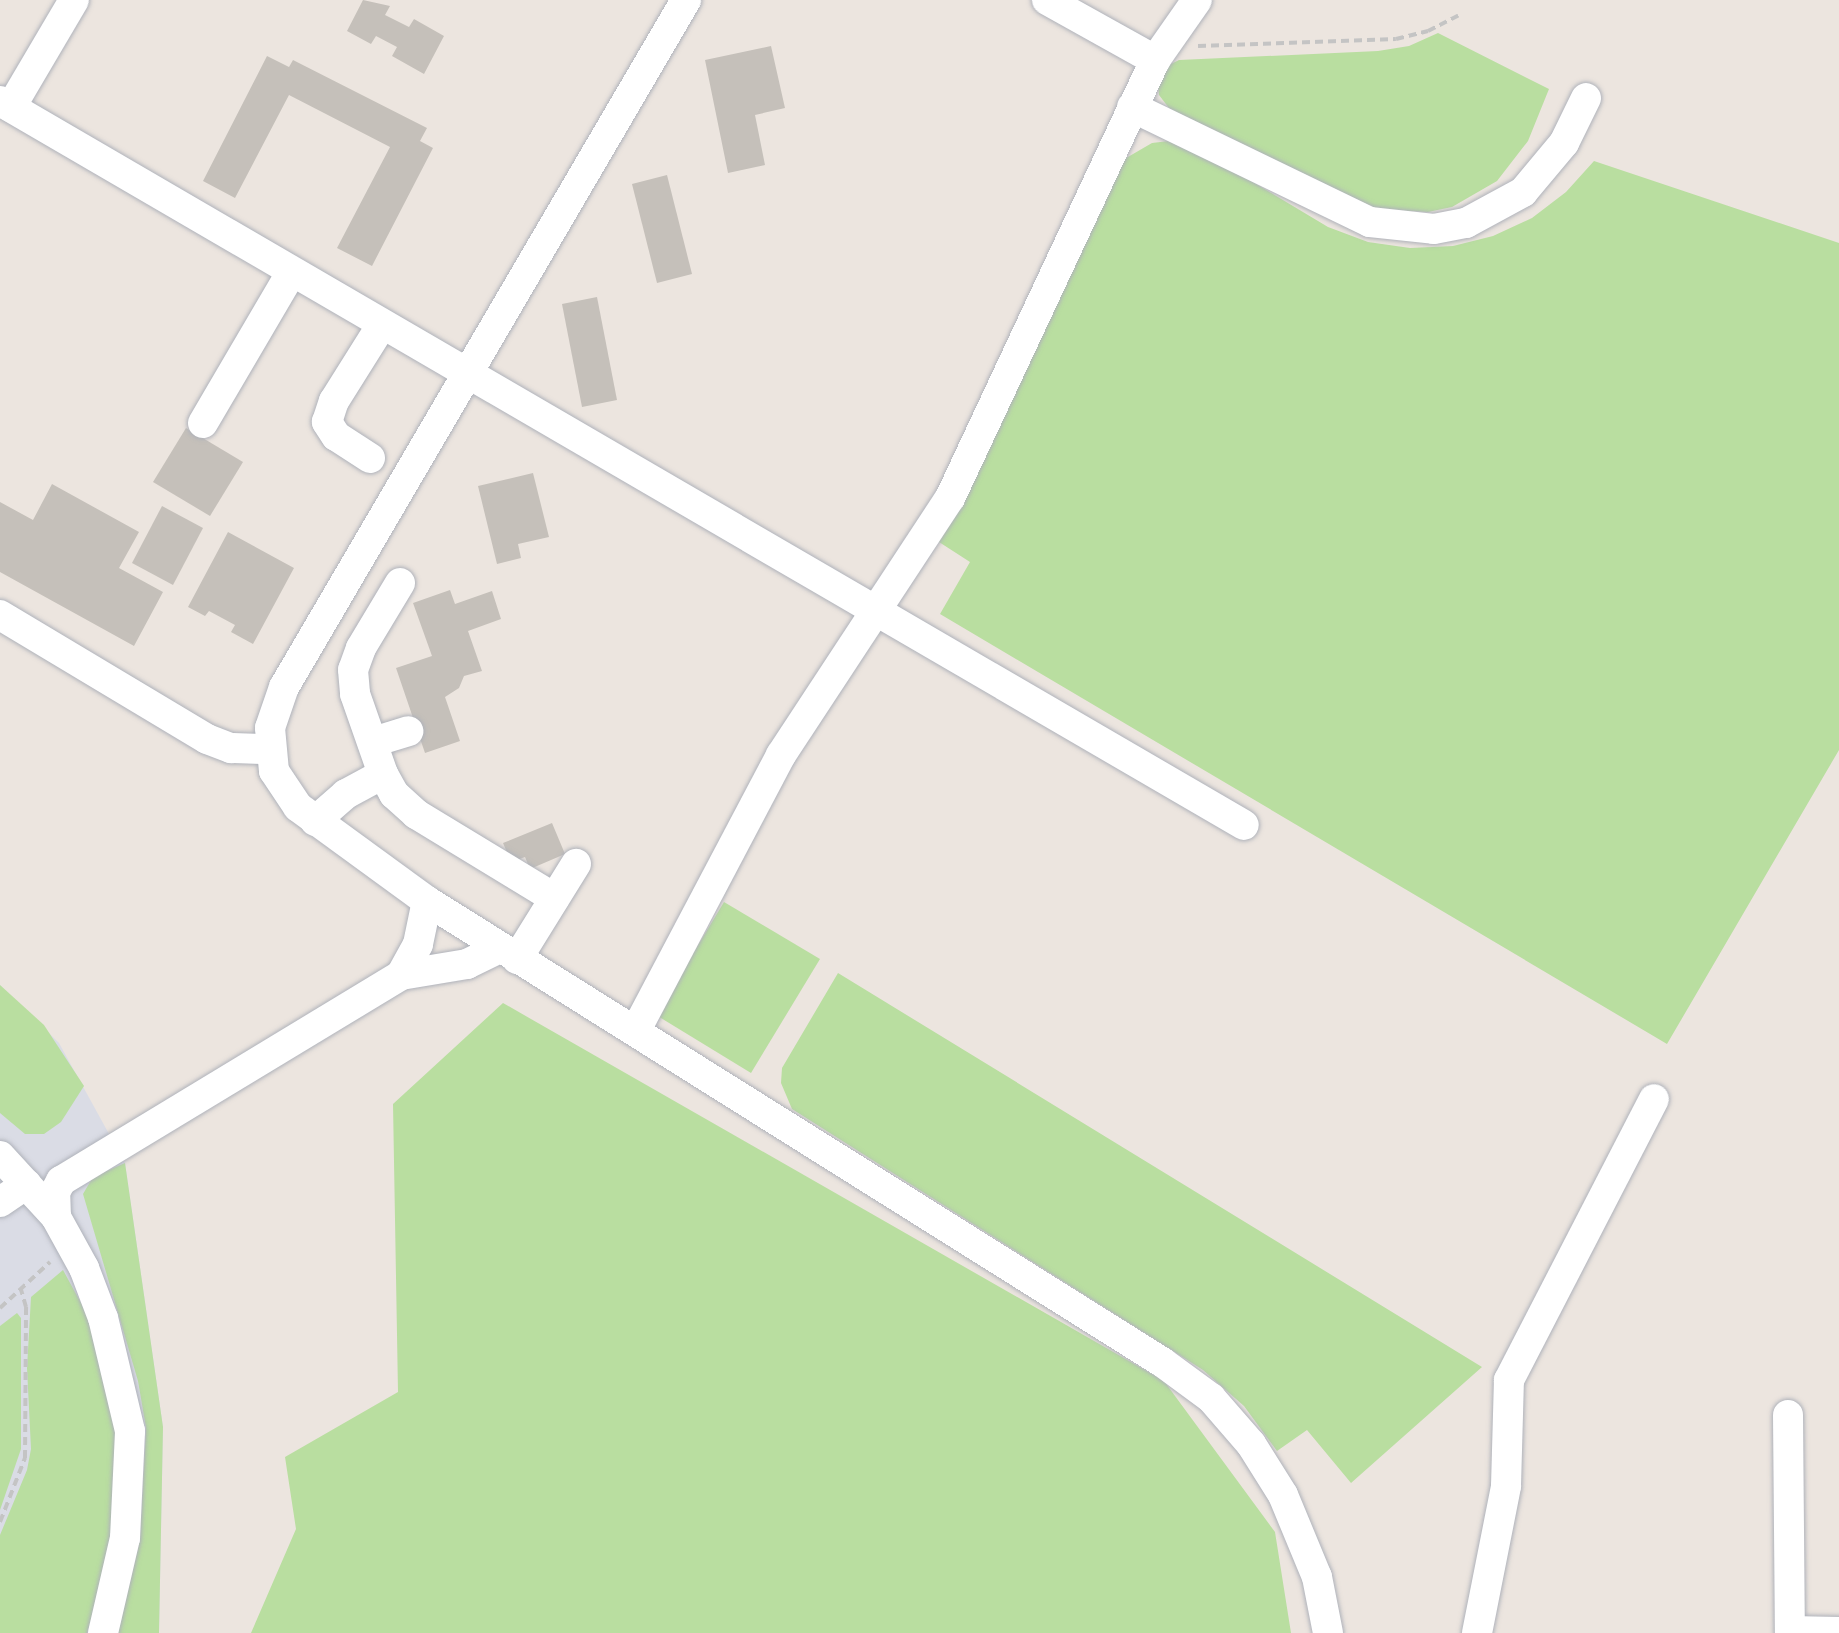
<!DOCTYPE html>
<style>
body{margin:0}
#map{position:relative;width:1839px;height:1633px;overflow:hidden;background:#ece5df;font-family:"Archivo Narrow",sans-serif}
div>[style]{position:absolute}
.airport>*{inset:0;background:#dadce5}
.green>*{inset:0;background:#b9dea0}
.building>*{inset:0;background:#c5c0ba}
.path>*{height:4px;margin-top:-2px;transform-origin:0;background:repeating-linear-gradient(90deg,#c4c4c4 0 8px,transparent 0 13px)}
.roads{filter:drop-shadow(0 0 2px #afb2ba) drop-shadow(0 0 2px #afb2ba)}
.minor>*{height:30px;margin:-15px;padding:0 15px;transform-origin:15px;border-radius:15px;background:#fff}
span{translate:-50% -50%;white-space:nowrap;text-align:center;line-height:1.15;-webkit-text-stroke:8px #fff;paint-order:stroke}
</style>
<div id="map">
<div class="airport">
<div style="clip-path:polygon(0 985px,59px 1043px,125px 1163px,163px 1427px,159px 1633px,0 1633px)"></div>
</div>
<div class="green">
<div style="clip-path:polygon(1438px 33px,1549px 89px,1528px 141px,1497px 181px,1452px 207px,1428px 212px,1377px 209px,1172px 112px,1159px 95px,1158px 84px,1169px 65px,1179px 60px,1378px 51px,1409px 46px)"></div>
<div style="clip-path:polygon(1169px 141px,1203px 152px,1328px 227px,1368px 242px,1410px 248px,1453px 246px,1493px 236px,1532px 218px,1566px 192px,1594px 161px,1839px 243px,1839px 750px,1667px 1044px,940px 614px,970px 562px,939px 542px,1121px 161px,1152px 143px)"></div>
<div style="clip-path:polygon(724px 902px,820px 959px,751px 1073px,656px 1015px)"></div>
<div style="clip-path:polygon(838px 973px,1482px 1367px,1351px 1483px,1307px 1430px,1277px 1451px,1244px 1406px,1203px 1370px,792px 1109px,781px 1083px,782px 1068px)"></div>
<div style="clip-path:polygon(0 985px,44px 1025px,84px 1086px,61px 1122px,44px 1134px,25px 1134px,0 1113px)"></div>
<div style="clip-path:polygon(503px 1003px,1164px 1381px,1275px 1532px,1291px 1633px,251px 1633px,296px 1529px,285px 1457px,398px 1392px,393px 1104px)"></div>
<div style="clip-path:polygon(125px 1163px,163px 1427px,159px 1633px,118px 1633px,140px 1540px,146px 1428px,138px 1381px,83px 1194px,93px 1177px)"></div>
<div style="clip-path:polygon(63px 1270px,87px 1314px,117px 1439px,117px 1502px,105px 1572px,87px 1633px,0 1633px,0 1535px,27px 1470px,31px 1449px,27px 1368px,31px 1297px)"></div>
<div style="clip-path:polygon(17px 1313px,21px 1318px,21px 1449px,0 1510px,0 1326px)"></div>
</div>
<div class="building">
<div style="clip-path:polygon(363px 0,390px 6px,385px 15px,409px 27px,414px 19px,444px 36px,424px 74px,392px 56px,397px 47px,376px 36px,371px 44px,347px 31px)"></div>
<div style="clip-path:polygon(771px 46px,785px 108px,755px 115px,765px 165px,728px 173px,705px 60px)"></div>
<div style="clip-path:polygon(267px 56px,289px 67px,293px 60px,427px 128px,420px 141px,433px 148px,372px 266px,337px 248px,390px 147px,289px 95px,235px 198px,203px 181px)"></div>
<div style="clip-path:polygon(667px 175px,692px 274px,657px 283px,632px 184px)"></div>
<div style="clip-path:polygon(597px 297px,617px 400px,582px 407px,562px 304px)"></div>
<div style="clip-path:polygon(186px 428px,243px 462px,210px 516px,153px 482px)"></div>
<div style="clip-path:polygon(533px 473px,549px 537px,518px 544px,521px 558px,497px 564px,478px 486px)"></div>
<div style="clip-path:polygon(52px 484px,139px 532px,119px 568px,163px 592px,134px 646px,0 572px,0 502px,33px 520px)"></div>
<div style="clip-path:polygon(162px 506px,203px 528px,173px 585px,132px 563px)"></div>
<div style="clip-path:polygon(228px 532px,294px 568px,253px 644px,231px 632px,235px 625px,209px 611px,205px 616px,188px 607px)"></div>
<div style="clip-path:polygon(450px 590px,455px 604px,492px 591px,501px 619px,468px 631px,482px 671px,464px 676px,459px 688px,445px 697px,460px 741px,425px 753px,396px 668px,432px 656px,413px 603px)"></div>
<div style="clip-path:polygon(552px 823px,565px 854px,530px 869px,525px 857px,511px 862px,503px 843px)"></div>
</div>
<div class="path">
<div style="left:1198px;top:46px;width:198px;rotate:-2deg"></div>
<div style="left:1396px;top:39px;width:33px;rotate:-14deg"></div>
<div style="left:1428px;top:31px;width:34px;rotate:-27deg"></div>
<div style="left:0;top:1308px;width:68px;rotate:-42.6deg"></div>
<div style="left:0;top:1522px;width:69px;rotate:-68.7deg"></div>
<div style="left:25px;top:1458px;width:151px;rotate:-89.6deg"></div>
<div style="left:26px;top:1307px;width:19px;rotate:-106deg"></div>
</div>
<div class="roads">
<div class="minor">
<div style="left:686px;top:0;width:796px;rotate:120.33deg"></div>
<div style="left:284px;top:687px;width:43px;rotate:108.9deg"></div>
<div style="left:270px;top:728px;width:43px;rotate:84.7deg"></div>
<div style="left:274px;top:771px;width:43px;rotate:56.3deg"></div>
<div style="left:298px;top:807px;width:160px;rotate:36.1deg"></div>
<div style="left:427px;top:901px;width:868px;rotate:32.1deg"></div>
<div style="left:1162px;top:1362px;width:61px;rotate:36.3deg"></div>
<div style="left:1211px;top:1398px;width:61px;rotate:49deg"></div>
<div style="left:1251px;top:1444px;width:60px;rotate:57.9deg"></div>
<div style="left:1283px;top:1495px;width:89px;rotate:67.5deg"></div>
<div style="left:1317px;top:1577px;width:57px;rotate:78.9deg"></div>
<div style="left:1047px;top:0;width:124px;rotate:29.1deg"></div>
<div style="left:0;top:101px;width:1439px;rotate:30.2deg"></div>
<div style="left:11px;top:107px;width:124px;rotate:-59.5deg"></div>
<div style="left:1132px;top:107px;width:264px;rotate:25.8deg"></div>
<div style="left:1370px;top:222px;width:64px;rotate:6.2deg"></div>
<div style="left:1434px;top:229px;width:33px;rotate:-11deg"></div>
<div style="left:1466px;top:223px;width:65px;rotate:-28.5deg"></div>
<div style="left:1523px;top:192px;width:64px;rotate:-50.1deg"></div>
<div style="left:1564px;top:143px;width:50px;rotate:-63.9deg"></div>
<div style="left:203px;top:423px;width:174px;rotate:-59.6deg"></div>
<div style="left:370px;top:458px;width:40px;rotate:-147.1deg"></div>
<div style="left:336px;top:436px;width:17px;rotate:-123deg"></div>
<div style="left:327px;top:422px;width:22px;rotate:-72deg"></div>
<div style="left:334px;top:401px;width:89px;rotate:-57.9deg"></div>
<div style="left:400px;top:583px;width:76px;rotate:121deg"></div>
<div style="left:361px;top:648px;width:23px;rotate:110deg"></div>
<div style="left:353px;top:670px;width:24px;rotate:85deg"></div>
<div style="left:355px;top:694px;width:85px;rotate:70.7deg"></div>
<div style="left:383px;top:774px;width:23px;rotate:61deg"></div>
<div style="left:394px;top:794px;width:30px;rotate:42deg"></div>
<div style="left:416px;top:814px;width:162px;rotate:31.3deg"></div>
<div style="left:0;top:615px;width:241px;rotate:30.9deg"></div>
<div style="left:207px;top:739px;width:26px;rotate:21deg"></div>
<div style="left:231px;top:748px;width:38px;rotate:2deg"></div>
<div style="left:373px;top:742px;width:37px;rotate:-17deg"></div>
<div style="left:315px;top:821px;width:41px;rotate:-41.1deg"></div>
<div style="left:346px;top:794px;width:42px;rotate:-28.4deg"></div>
<div style="left:517px;top:959px;width:112px;rotate:-58.2deg"></div>
<div style="left:401px;top:975px;width:35px;rotate:-61deg"></div>
<div style="left:418px;top:944px;width:44px;rotate:-78.2deg"></div>
<div style="left:636px;top:1030px;width:311px;rotate:-62.2deg"></div>
<div style="left:781px;top:755px;width:308px;rotate:-56.7deg"></div>
<div style="left:950px;top:498px;width:484px;rotate:-64.9deg"></div>
<div style="left:1155px;top:60px;width:73px;rotate:-55deg"></div>
<div style="left:0;top:1156px;width:83px;rotate:47.4deg"></div>
<div style="left:0;top:1202px;width:32px;rotate:-34deg"></div>
<div style="left:1788px;top:1415px;width:218px;rotate:89.5deg"></div>
<div style="left:1790px;top:1631px;width:49px;rotate:1.2deg"></div>
<div style="left:103px;top:1633px;width:98px;rotate:-77deg"></div>
<div style="left:125px;top:1538px;width:107px;rotate:-87.3deg"></div>
<div style="left:130px;top:1431px;width:116px;rotate:-103.4deg"></div>
<div style="left:103px;top:1318px;width:53px;rotate:-110.8deg"></div>
<div style="left:84px;top:1268px;width:58px;rotate:-118.8deg"></div>
<div style="left:56px;top:1217px;width:25px;rotate:-92deg"></div>
<div style="left:55px;top:1192px;width:13px;rotate:-61deg"></div>
<div style="left:61px;top:1181px;width:398px;rotate:-31.2deg"></div>
<div style="left:401px;top:975px;width:67px;rotate:-9.5deg"></div>
<div style="left:467px;top:964px;width:37px;rotate:-26deg"></div>
<div style="left:1477px;top:1633px;width:150px;rotate:-78.8deg"></div>
<div style="left:1506px;top:1486px;width:106px;rotate:-88.4deg"></div>
<div style="left:1509px;top:1380px;width:316px;rotate:-62.7deg"></div>
</div>
</div>
</div>
